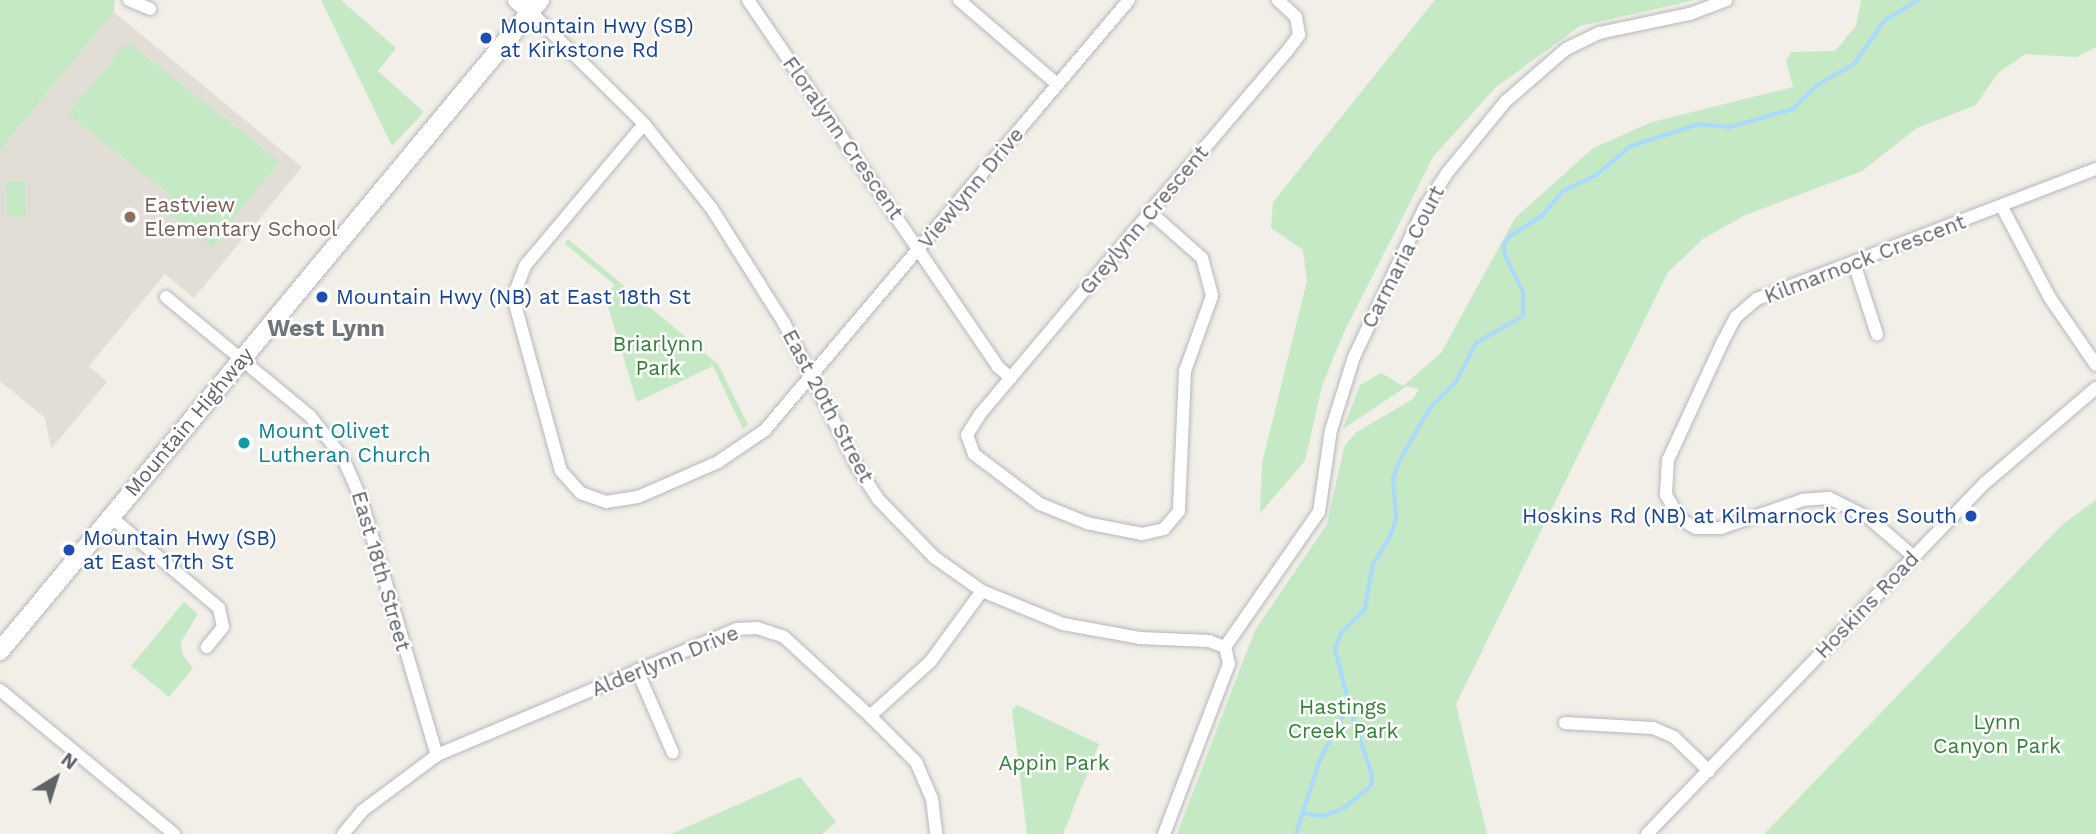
<!DOCTYPE html>
<style>
body{margin:0}
#map{position:relative;width:2096px;height:834px;overflow:hidden;background:#f1efe8;font-family:"Work Sans",sans-serif}
div>[style]{position:absolute}
.education>*{inset:0;background:#e1ded6}
.green>*{inset:0;background:#c5e8c5}
.stream>*{height:3.5px;margin:-1.75px;padding:0 1.75px;transform-origin:1.75px;border-radius:1.75px;background:#aadaff}
.roads{filter:drop-shadow(0 0 2px #b5b8bc) drop-shadow(0 0 2px #b5b8bc)}
.street>*{height:12px;margin:-6px;padding:0 6px;transform-origin:6px;border-radius:6px;background:#fff}
.secondary>*{height:18px;margin:-9px;padding:0 9px;transform-origin:9px;border-radius:9px;background:#fff}
.dots>*{width:19px;height:19px;translate:-50% -50%;box-sizing:border-box;border:4px solid #fff;border-radius:50%}
span{translate:-50% -50%;white-space:nowrap;text-align:center;line-height:1.15;-webkit-text-stroke:5px #fff;paint-order:stroke}
.transit-label{font-size:21px;color:#164399}
.left{translate:0 -50%;text-align:left}
.right{translate:-100% -50%;text-align:right}
.street-label{font-size:21px;color:#5f6368}
.education-label{font-size:21px;color:#785e54}
.park-label{font-size:21px;color:#348238}
.culture-label{font-size:21px;color:#0d838f}
.neighbourhood-label{font-size:23px;color:#70757a;font-weight:700}
.north{position:absolute;left:21px;top:743px;width:70px;height:70px;-webkit-text-stroke:5px #fff;paint-order:stroke;rotate:38deg;font-size:19px;font-weight:700;line-height:28px;text-align:center;color:#5f6368}
.north::after{content:'';display:block;margin:auto;width:24px;height:32px;background:#5f6368;clip-path:polygon(50% 0,100% 100%,50% 72%,0 100%)}
</style>
<div id="map">
<div class="education">
<div style="clip-path:polygon(114px 12px,302px 167px,194px 298px,165px 274px,89px 366px,107px 382px,51px 449px,45px 418px,0 381px,0 150px)"></div>
</div>
<div class="green">
<div style="clip-path:polygon(0 0,115px 0,114px 12px,0 150px)"></div>
<div style="clip-path:polygon(321px 0,341px 0,396px 48px,378px 71px,424px 112px,392px 146px)"></div>
<div style="clip-path:polygon(1435px 0,1695px 0,1580px 26px,1495px 88px,1433px 157px,1343px 334px,1322px 386px,1305px 461px,1260px 513px,1262px 463px,1307px 281px,1303px 250px,1271px 228px,1273px 202px)"></div>
<div style="clip-path:polygon(1861px 0,2096px 0,2096px 47px,2077px 57px,2025px 54px,1998px 73px,1976px 105px,1917px 128px,1862px 171px,1743px 216px,1703px 239px,1668px 272px,1456px 704px,1487px 834px,1177px 834px,1255px 630px,1327px 524px,1344px 447px,1355px 433px,1413px 399px,1419px 389px,1407px 386px,1343px 429px,1360px 385px,1381px 373px,1403px 386px,1441px 353px,1515px 218px,1593px 148px,1652px 122px,1793px 87px,1786px 60px,1792px 52px,1835px 51px,1856px 26px)"></div>
<div style="clip-path:polygon(130px 44px,279px 161px,212px 247px,165px 211px,170px 195px,68px 114px,124px 46px)"></div>
<div style="clip-path:polygon(6px 182px,25px 182px,26px 216px,7px 216px)"></div>
<div style="clip-path:polygon(568px 239px,718px 364px,748px 425px,743px 429px,713px 366px,637px 402px,605px 297px,615px 285px,565px 244px)"></div>
<div style="clip-path:polygon(2096px 500px,2096px 834px,1764px 834px,2063px 524px)"></div>
<div style="clip-path:polygon(184px 602px,198px 614px,181px 642px,183px 656px,193px 668px,169px 697px,131px 666px)"></div>
<div style="clip-path:polygon(1017px 705px,1099px 744px,1063px 834px,1027px 834px,1012px 710px)"></div>
<div style="clip-path:polygon(800px 777px,836px 822px,822px 834px,671px 834px)"></div>
</div>
<div class="stream">
<div style="left:1306px;top:814px;width:18px;rotate:6deg"></div>
<div style="left:1324px;top:816px;width:22px;rotate:-22deg"></div>
<div style="left:1344px;top:808px;width:35px;rotate:-39deg"></div>
<div style="left:1371px;top:786px;width:10px;rotate:-84deg"></div>
<div style="left:1372px;top:776px;width:75px;rotate:-107.9deg"></div>
<div style="left:1296px;top:834px;width:76px;rotate:-72.3deg"></div>
<div style="left:1319px;top:762px;width:65px;rotate:-62.7deg"></div>
<div style="left:1349px;top:704px;width:57px;rotate:-104.3deg"></div>
<div style="left:1335px;top:649px;width:17px;rotate:-69deg"></div>
<div style="left:1341px;top:633px;width:34px;rotate:-45deg"></div>
<div style="left:1365px;top:609px;width:46px;rotate:-79.9deg"></div>
<div style="left:1373px;top:564px;width:32px;rotate:-58deg"></div>
<div style="left:1390px;top:537px;width:19px;rotate:-72deg"></div>
<div style="left:1396px;top:519px;width:40px;rotate:-94.3deg"></div>
<div style="left:1393px;top:479px;width:20px;rotate:-70deg"></div>
<div style="left:1400px;top:460px;width:60px;rotate:-60deg"></div>
<div style="left:1430px;top:408px;width:37px;rotate:-45deg"></div>
<div style="left:1456px;top:382px;width:44px;rotate:-62.9deg"></div>
<div style="left:1476px;top:343px;width:54px;rotate:-29.9deg"></div>
<div style="left:1523px;top:316px;width:24px;rotate:-90deg"></div>
<div style="left:1523px;top:292px;width:40px;rotate:-116.6deg"></div>
<div style="left:1505px;top:256px;width:11px;rotate:-95deg"></div>
<div style="left:1504px;top:245px;width:11px;rotate:-56deg"></div>
<div style="left:1510px;top:236px;width:38px;rotate:-32deg"></div>
<div style="left:1542px;top:216px;width:33px;rotate:-50deg"></div>
<div style="left:1563px;top:191px;width:35px;rotate:-25deg"></div>
<div style="left:1595px;top:176px;width:47px;rotate:-39.8deg"></div>
<div style="left:1631px;top:146px;width:71px;rotate:-17.9deg"></div>
<div style="left:1699px;top:124px;width:31px;rotate:6deg"></div>
<div style="left:1730px;top:127px;width:66px;rotate:-15.9deg"></div>
<div style="left:1793px;top:109px;width:33px;rotate:-45deg"></div>
<div style="left:1816px;top:86px;width:44px;rotate:-30.1deg"></div>
<div style="left:1854px;top:64px;width:54px;rotate:-54.8deg"></div>
<div style="left:1885px;top:20px;width:39px;rotate:-31deg"></div>
</div>
<div class="roads">
<div class="street">
<div style="left:129px;top:0;width:23px;rotate:23deg"></div>
<div style="left:748px;top:0;width:444px;rotate:55.7deg"></div>
<div style="left:998px;top:367px;width:17px;rotate:40deg"></div>
<div style="left:959px;top:0;width:130px;rotate:40.6deg"></div>
<div style="left:531px;top:12px;width:159px;rotate:44.7deg"></div>
<div style="left:644px;top:124px;width:109px;rotate:51.3deg"></div>
<div style="left:712px;top:209px;width:135px;rotate:57.7deg"></div>
<div style="left:784px;top:323px;width:163px;rotate:63deg"></div>
<div style="left:858px;top:468px;width:37px;rotate:57deg"></div>
<div style="left:878px;top:499px;width:81px;rotate:46deg"></div>
<div style="left:934px;top:557px;width:59px;rotate:35.3deg"></div>
<div style="left:982px;top:591px;width:87px;rotate:22.2deg"></div>
<div style="left:1063px;top:624px;width:78px;rotate:10.3deg"></div>
<div style="left:1140px;top:638px;width:69px;rotate:2.5deg"></div>
<div style="left:1209px;top:641px;width:17px;rotate:21deg"></div>
<div style="left:644px;top:124px;width:185px;rotate:130deg"></div>
<div style="left:525px;top:266px;width:33px;rotate:111deg"></div>
<div style="left:513px;top:297px;width:180px;rotate:74.6deg"></div>
<div style="left:561px;top:471px;width:30px;rotate:48deg"></div>
<div style="left:581px;top:493px;width:27px;rotate:20deg"></div>
<div style="left:606px;top:502px;width:32px;rotate:-9deg"></div>
<div style="left:638px;top:497px;width:87px;rotate:-23.6deg"></div>
<div style="left:718px;top:462px;width:57px;rotate:-34.2deg"></div>
<div style="left:765px;top:430px;width:563px;rotate:-49.75deg"></div>
<div style="left:2002px;top:207px;width:103px;rotate:62.2deg"></div>
<div style="left:2050px;top:298px;width:81px;rotate:55.5deg"></div>
<div style="left:1150px;top:212px;width:69px;rotate:41.5deg"></div>
<div style="left:1202px;top:258px;width:39px;rotate:75deg"></div>
<div style="left:1212px;top:296px;width:80px;rotate:109.8deg"></div>
<div style="left:1185px;top:371px;width:140px;rotate:92.5deg"></div>
<div style="left:1179px;top:511px;width:23px;rotate:130deg"></div>
<div style="left:1164px;top:529px;width:23px;rotate:167deg"></div>
<div style="left:1142px;top:534px;width:56px;rotate:-168.7deg"></div>
<div style="left:1087px;top:523px;width:51px;rotate:-158deg"></div>
<div style="left:1040px;top:504px;width:83px;rotate:-142.9deg"></div>
<div style="left:974px;top:454px;width:20px;rotate:-110deg"></div>
<div style="left:967px;top:435px;width:26px;rotate:-58deg"></div>
<div style="left:981px;top:413px;width:263px;rotate:-49.9deg"></div>
<div style="left:1150px;top:212px;width:213px;rotate:-49.6deg"></div>
<div style="left:1288px;top:50px;width:10px;rotate:-53deg"></div>
<div style="left:1294px;top:42px;width:9px;rotate:-54deg"></div>
<div style="left:1299px;top:35px;width:18px;rotate:-99deg"></div>
<div style="left:1296px;top:17px;width:25px;rotate:-137deg"></div>
<div style="left:1854px;top:263px;width:75px;rotate:72.1deg"></div>
<div style="left:166px;top:297px;width:187px;rotate:39.6deg"></div>
<div style="left:310px;top:416px;width:53px;rotate:51.8deg"></div>
<div style="left:343px;top:458px;width:45px;rotate:66.3deg"></div>
<div style="left:361px;top:499px;width:267px;rotate:73.5deg"></div>
<div style="left:111px;top:517px;width:141px;rotate:40.1deg"></div>
<div style="left:219px;top:608px;width:19px;rotate:78deg"></div>
<div style="left:223px;top:627px;width:26px;rotate:129deg"></div>
<div style="left:1913px;top:556px;width:58px;rotate:-139.2deg"></div>
<div style="left:1869px;top:518px;width:45px;rotate:-153.4deg"></div>
<div style="left:1829px;top:498px;width:26px;rotate:176deg"></div>
<div style="left:1803px;top:500px;width:87px;rotate:161.1deg"></div>
<div style="left:1721px;top:528px;width:25px;rotate:180deg"></div>
<div style="left:1696px;top:528px;width:18px;rotate:-151deg"></div>
<div style="left:1680px;top:519px;width:28px;rotate:-120deg"></div>
<div style="left:1666px;top:495px;width:35px;rotate:-87deg"></div>
<div style="left:1668px;top:460px;width:129px;rotate:-65.2deg"></div>
<div style="left:1722px;top:343px;width:30px;rotate:-62deg"></div>
<div style="left:1736px;top:317px;width:28px;rotate:-41deg"></div>
<div style="left:1757px;top:299px;width:363px;rotate:-21deg"></div>
<div style="left:1225px;top:647px;width:165px;rotate:-55.2deg"></div>
<div style="left:1319px;top:512px;width:83px;rotate:-81.7deg"></div>
<div style="left:1331px;top:430px;width:77px;rotate:-72.5deg"></div>
<div style="left:1354px;top:357px;width:166px;rotate:-64.7deg"></div>
<div style="left:1425px;top:207px;width:40px;rotate:-57.1deg"></div>
<div style="left:1447px;top:173px;width:93px;rotate:-50.7deg"></div>
<div style="left:1506px;top:101px;width:79px;rotate:-40.9deg"></div>
<div style="left:1566px;top:49px;width:37px;rotate:-26deg"></div>
<div style="left:1599px;top:33px;width:93px;rotate:-11.8deg"></div>
<div style="left:1690px;top:14px;width:39px;rotate:-21deg"></div>
<div style="left:637px;top:670px;width:90px;rotate:66.6deg"></div>
<div style="left:0;top:690px;width:226px;rotate:39.6deg"></div>
<div style="left:870px;top:716px;width:65px;rotate:45deg"></div>
<div style="left:916px;top:762px;width:40px;rotate:66.6deg"></div>
<div style="left:932px;top:799px;width:35px;rotate:83deg"></div>
<div style="left:1565px;top:723px;width:88px;rotate:3.3deg"></div>
<div style="left:1653px;top:728px;width:23px;rotate:23deg"></div>
<div style="left:1674px;top:737px;width:49px;rotate:44.2deg"></div>
<div style="left:343px;top:834px;width:30px;rotate:-50deg"></div>
<div style="left:362px;top:811px;width:94px;rotate:-36.7deg"></div>
<div style="left:437px;top:755px;width:325px;rotate:-22.8deg"></div>
<div style="left:737px;top:629px;width:20px;rotate:-3deg"></div>
<div style="left:757px;top:628px;width:28px;rotate:18deg"></div>
<div style="left:784px;top:637px;width:117px;rotate:42.6deg"></div>
<div style="left:870px;top:716px;width:81px;rotate:-42deg"></div>
<div style="left:930px;top:662px;width:88px;rotate:-53.8deg"></div>
<div style="left:1164px;top:834px;width:182px;rotate:-69.1deg"></div>
<div style="left:1229px;top:664px;width:17px;rotate:-103deg"></div>
<div style="left:1647px;top:834px;width:487px;rotate:-46.1deg"></div>
<div style="left:1985px;top:483px;width:146px;rotate:-40.6deg"></div>
</div>
<div class="secondary">
<div style="left:517px;top:0;width:18px;rotate:41deg"></div>
<div style="left:0;top:651px;width:846px;rotate:-50.32deg"></div>
</div>
</div>
<div class="dots">
<div style="left:486px;top:38px;background:#1a4fb4"></div>
<div style="left:130px;top:217px;background:#8d6e63"></div>
<div style="left:322px;top:297px;background:#1a4fb4"></div>
<div style="left:244px;top:443px;background:#0f9aa8"></div>
<div style="left:1971px;top:516px;background:#1a4fb4"></div>
<div style="left:69px;top:550px;background:#1a4fb4"></div>
</div>
<div class="transit-label">
<span class="left" style="left:500px;top:38px">Mountain Hwy (SB)<br>at Kirkstone Rd</span>
<span class="left" style="left:336px;top:297px">Mountain Hwy (NB) at East 18th St</span>
<span class="right" style="left:1957px;top:516px">Hoskins Rd (NB) at Kilmarnock Cres South</span>
<span class="left" style="left:83px;top:550px">Mountain Hwy (SB)<br>at East 17th St</span>
</div>
<div class="street-label">
<span style="left:843px;top:138px;rotate:55deg">Floralynn Crescent</span>
<span style="left:971px;top:188px;rotate:-50deg">Viewlynn Drive</span>
<span style="left:1144px;top:220px;rotate:-50deg">Greylynn Crescent</span>
<span style="left:1403px;top:257px;rotate:-63deg">Carmaria Court</span>
<span style="left:1865px;top:259px;rotate:-21deg">Kilmarnock Crescent</span>
<span style="left:828px;top:406px;rotate:62deg">East 20th Street</span>
<span style="left:189px;top:422px;rotate:-50deg">Mountain Highway</span>
<span style="left:381px;top:571px;rotate:74deg">East 18th Street</span>
<span style="left:1867px;top:605px;rotate:-46deg">Hoskins Road</span>
<span style="left:665px;top:661px;rotate:-22deg">Alderlynn Drive</span>
</div>
<div class="education-label">
<span class="left" style="left:144px;top:217px">Eastview<br>Elementary School</span>
</div>
<div class="park-label">
<span style="left:658px;top:356px">Briarlynn<br>Park</span>
<span style="left:1343px;top:719px">Hastings<br>Creek Park</span>
<span style="left:1997px;top:734px">Lynn<br>Canyon Park</span>
<span style="left:1054px;top:763px">Appin Park</span>
</div>
<div class="culture-label">
<span class="left" style="left:258px;top:443px">Mount Olivet<br>Lutheran Church</span>
</div>
<div class="neighbourhood-label">
<span style="left:326px;top:329px">West Lynn</span>
</div>
<div class="north">N</div>
</div>
